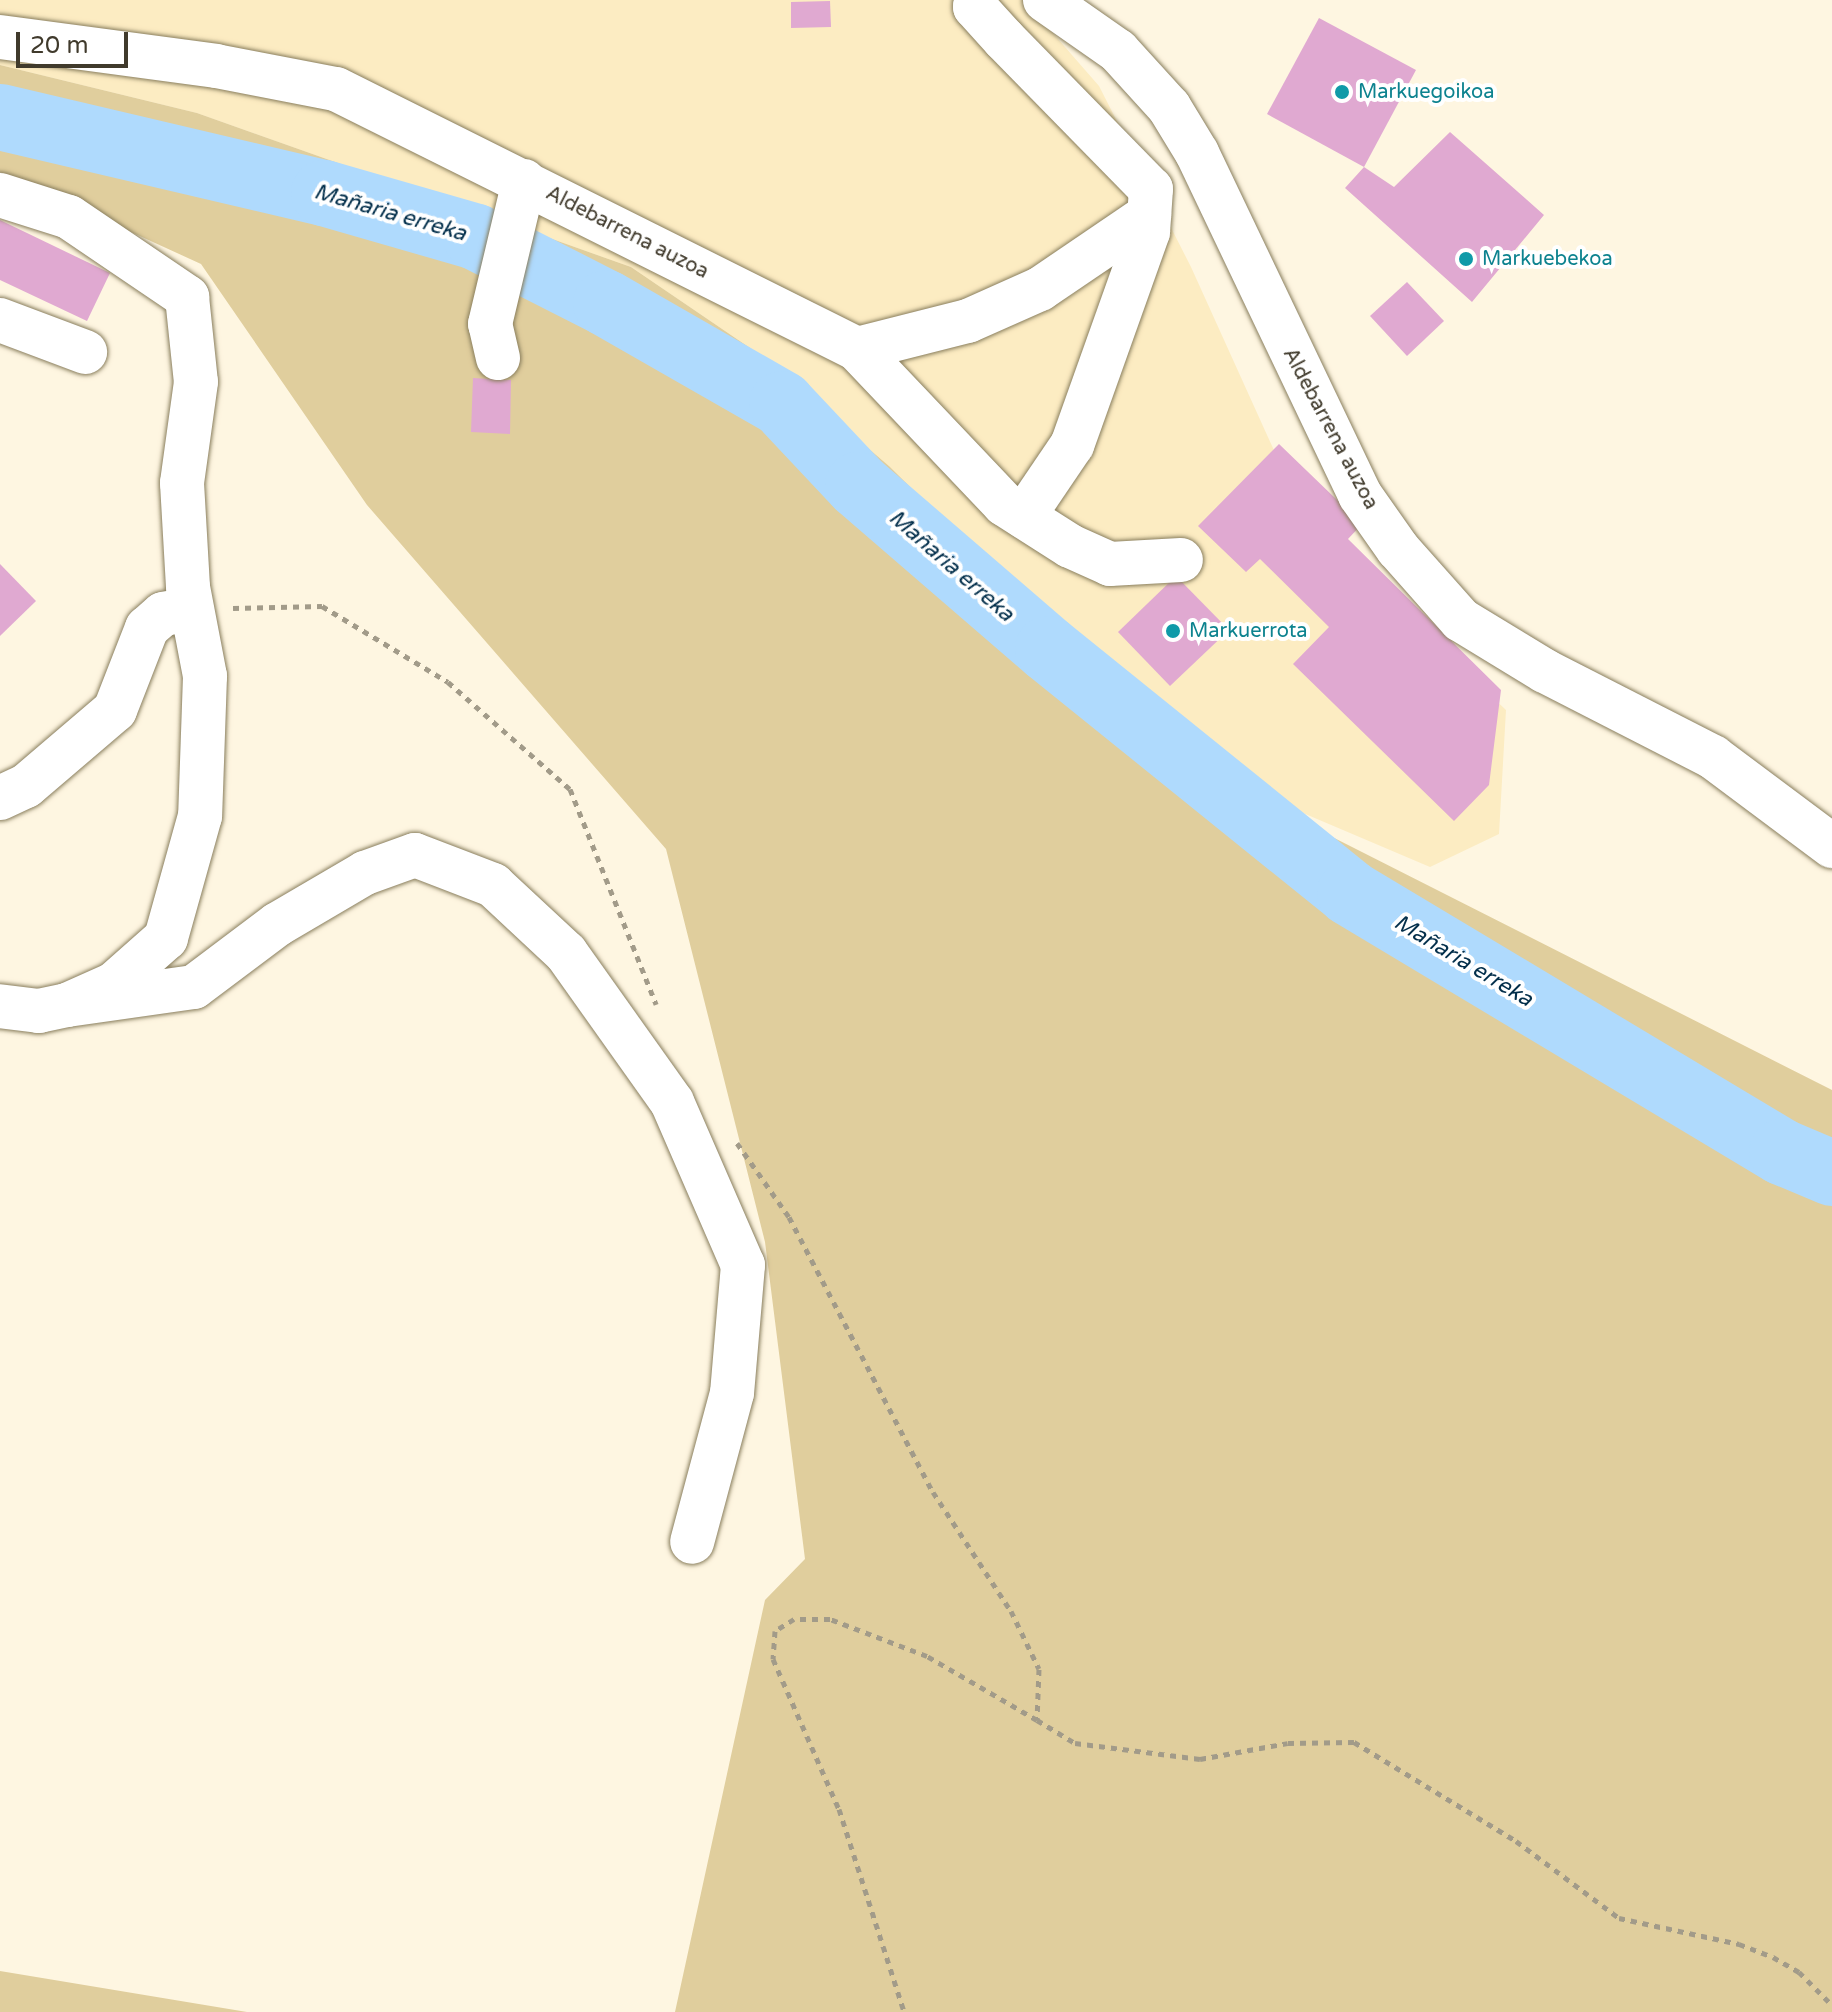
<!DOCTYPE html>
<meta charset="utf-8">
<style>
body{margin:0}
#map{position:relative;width:1832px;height:2012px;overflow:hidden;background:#fef6e1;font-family:"Varela Round",sans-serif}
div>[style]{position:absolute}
.built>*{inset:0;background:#fcecc2}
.green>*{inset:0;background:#e0ce9d}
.river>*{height:66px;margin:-33px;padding:0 33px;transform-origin:33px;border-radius:33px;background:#afdafd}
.building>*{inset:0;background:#e0a9d1}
.path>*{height:5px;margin-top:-2.5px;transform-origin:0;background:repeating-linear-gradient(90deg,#a29b89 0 6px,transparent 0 12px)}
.roads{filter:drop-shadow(0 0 2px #897e5d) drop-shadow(0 0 2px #897e5d)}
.minor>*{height:44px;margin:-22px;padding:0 22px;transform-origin:22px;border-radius:22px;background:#fff}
.dots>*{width:22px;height:22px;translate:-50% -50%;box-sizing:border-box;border:4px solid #fff;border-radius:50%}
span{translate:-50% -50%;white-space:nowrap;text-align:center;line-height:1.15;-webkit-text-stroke:8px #fff;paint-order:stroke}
.culture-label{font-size:20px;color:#0d838f}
.left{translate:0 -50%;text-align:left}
.street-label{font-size:20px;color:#403a2c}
.water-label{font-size:22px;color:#032f4b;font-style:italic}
.scale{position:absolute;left:16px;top:32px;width:112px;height:36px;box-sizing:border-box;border:4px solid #403a2c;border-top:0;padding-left:10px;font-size:24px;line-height:28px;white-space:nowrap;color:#403a2c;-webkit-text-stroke:6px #fff;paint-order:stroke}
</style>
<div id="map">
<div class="built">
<div style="clip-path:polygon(0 0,1024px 0,1099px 86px,1191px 267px,1306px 521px,1506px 710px,1499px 834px,1430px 867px,1192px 766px,889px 466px,753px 350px,631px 267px,197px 113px,0 65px)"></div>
</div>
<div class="green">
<div style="clip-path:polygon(0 65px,197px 113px,631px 267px,753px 350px,889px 466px,1192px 766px,1832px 1090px,1832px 2012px,675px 2012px,765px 1600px,805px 1559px,765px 1242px,666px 849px,367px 505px,201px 264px,0 172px)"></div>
<div style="clip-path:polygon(0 1971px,247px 2012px,0 2012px)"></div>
</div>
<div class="river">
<div style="left:0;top:117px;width:333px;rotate:13.2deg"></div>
<div style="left:324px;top:193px;width:158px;rotate:16.1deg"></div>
<div style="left:476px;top:237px;width:146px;rotate:26.9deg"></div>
<div style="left:606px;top:303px;width:203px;rotate:29.8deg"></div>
<div style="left:782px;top:404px;width:111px;rotate:46.8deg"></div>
<div style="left:858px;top:485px;width:251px;rotate:40.8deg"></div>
<div style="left:1048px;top:649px;width:388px;rotate:38.9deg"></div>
<div style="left:1350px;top:893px;width:504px;rotate:30.94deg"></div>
<div style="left:1782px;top:1152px;width:54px;rotate:22.8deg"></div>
</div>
<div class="building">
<div style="clip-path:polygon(830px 1px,831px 27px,791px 28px,791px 2px)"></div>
<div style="clip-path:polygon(1319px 18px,1416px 70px,1364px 167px,1267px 114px)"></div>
<div style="clip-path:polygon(1450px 132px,1544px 215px,1472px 302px,1345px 188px,1364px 167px,1394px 187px)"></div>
<div style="clip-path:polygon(0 220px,110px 273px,87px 321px,0 280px)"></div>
<div style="clip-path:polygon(1407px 282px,1444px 321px,1407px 356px,1370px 316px)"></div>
<div style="clip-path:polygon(473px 378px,511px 380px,510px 434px,471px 432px)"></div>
<div style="clip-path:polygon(1279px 444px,1362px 524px,1348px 539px,1501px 690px,1489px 785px,1454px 821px,1293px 664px,1329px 627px,1260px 559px,1246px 572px,1198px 526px)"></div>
<div style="clip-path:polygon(0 564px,36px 601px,0 636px)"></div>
<div style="clip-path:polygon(1176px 576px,1229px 630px,1170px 686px,1118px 632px)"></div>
</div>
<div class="path">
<div style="left:233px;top:608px;width:89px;rotate:-1.3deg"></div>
<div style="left:322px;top:606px;width:147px;rotate:31.1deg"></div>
<div style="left:448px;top:682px;width:162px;rotate:41.3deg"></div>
<div style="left:570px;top:789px;width:232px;rotate:68.2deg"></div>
<div style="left:737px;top:1143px;width:90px;rotate:54.9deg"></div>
<div style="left:789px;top:1217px;width:310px;rotate:62.4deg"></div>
<div style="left:933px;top:1492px;width:142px;rotate:56.8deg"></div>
<div style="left:1011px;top:1611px;width:64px;rotate:64.2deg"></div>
<div style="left:1039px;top:1669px;width:51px;rotate:92.2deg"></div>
<div style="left:1037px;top:1720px;width:127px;rotate:-149.8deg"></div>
<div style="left:927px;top:1656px;width:104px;rotate:-159.1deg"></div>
<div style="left:830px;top:1619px;width:36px;rotate:180deg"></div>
<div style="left:794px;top:1619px;width:22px;rotate:148deg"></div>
<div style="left:775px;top:1631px;width:28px;rotate:94deg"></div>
<div style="left:773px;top:1659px;width:164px;rotate:66.3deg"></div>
<div style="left:839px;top:1809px;width:213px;rotate:72.2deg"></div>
<div style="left:1037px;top:1720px;width:44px;rotate:31.2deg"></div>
<div style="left:1075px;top:1743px;width:126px;rotate:7.3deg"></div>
<div style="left:1200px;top:1759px;width:89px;rotate:-10.3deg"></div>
<div style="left:1288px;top:1743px;width:66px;rotate:-0.9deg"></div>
<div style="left:1354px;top:1742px;width:190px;rotate:31.4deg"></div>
<div style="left:1516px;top:1841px;width:129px;rotate:36.8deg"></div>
<div style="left:1619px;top:1918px;width:123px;rotate:12.2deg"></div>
<div style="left:1739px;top:1944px;width:36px;rotate:21deg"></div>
<div style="left:1773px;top:1957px;width:30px;rotate:30deg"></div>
<div style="left:1799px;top:1972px;width:47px;rotate:45deg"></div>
</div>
<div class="roads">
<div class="minor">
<div style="left:976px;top:0;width:7px;rotate:98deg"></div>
<div style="left:975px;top:7px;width:43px;rotate:47.8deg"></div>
<div style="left:1004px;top:39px;width:210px;rotate:45.6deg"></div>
<div style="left:1151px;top:189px;width:43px;rotate:94deg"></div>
<div style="left:1148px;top:232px;width:226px;rotate:109.6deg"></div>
<div style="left:1072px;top:445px;width:86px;rotate:124.1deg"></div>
<div style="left:1045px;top:0;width:89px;rotate:34.9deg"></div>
<div style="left:1118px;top:51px;width:76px;rotate:47.7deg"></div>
<div style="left:1169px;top:107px;width:54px;rotate:58.7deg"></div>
<div style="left:1197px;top:153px;width:379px;rotate:64.5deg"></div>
<div style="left:1360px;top:495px;width:66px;rotate:54.9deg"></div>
<div style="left:1398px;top:549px;width:95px;rotate:48.4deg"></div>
<div style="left:1461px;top:620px;width:98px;rotate:31.3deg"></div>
<div style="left:1545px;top:671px;width:189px;rotate:27.1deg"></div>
<div style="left:1713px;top:757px;width:149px;rotate:36.8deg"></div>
<div style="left:0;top:37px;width:218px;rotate:7.6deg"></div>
<div style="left:216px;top:66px;width:122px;rotate:10.9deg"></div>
<div style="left:336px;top:89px;width:582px;rotate:26.52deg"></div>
<div style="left:857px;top:349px;width:214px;rotate:46.5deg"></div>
<div style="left:1004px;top:504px;width:78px;rotate:32.5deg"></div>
<div style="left:1070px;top:546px;width:44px;rotate:24.2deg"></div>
<div style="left:1110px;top:564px;width:71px;rotate:-3.2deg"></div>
<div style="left:0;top:195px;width:72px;rotate:17.7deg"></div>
<div style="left:69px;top:217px;width:143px;rotate:34.1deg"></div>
<div style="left:187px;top:297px;width:85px;rotate:84deg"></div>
<div style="left:196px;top:382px;width:102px;rotate:97.9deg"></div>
<div style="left:182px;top:483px;width:104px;rotate:86.7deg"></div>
<div style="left:188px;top:587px;width:91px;rotate:79.2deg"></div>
<div style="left:205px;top:676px;width:140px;rotate:92deg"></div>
<div style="left:200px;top:816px;width:127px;rotate:105.6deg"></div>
<div style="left:166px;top:938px;width:69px;rotate:138.5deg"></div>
<div style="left:114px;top:984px;width:51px;rotate:155.9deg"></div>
<div style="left:67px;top:1005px;width:29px;rotate:168deg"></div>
<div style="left:39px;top:1011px;width:39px;rotate:-173deg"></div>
<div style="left:0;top:320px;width:91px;rotate:20.6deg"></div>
<div style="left:857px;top:349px;width:114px;rotate:-14.2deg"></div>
<div style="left:968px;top:321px;width:79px;rotate:-24deg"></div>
<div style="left:1040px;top:289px;width:132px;rotate:-34.2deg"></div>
<div style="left:498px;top:358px;width:35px;rotate:-103deg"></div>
<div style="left:490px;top:324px;width:147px;rotate:-76.6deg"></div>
<div style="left:0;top:798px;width:29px;rotate:-25deg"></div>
<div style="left:26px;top:786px;width:117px;rotate:-40.5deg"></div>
<div style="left:115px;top:710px;width:88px;rotate:-68.7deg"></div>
<div style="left:147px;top:628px;width:21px;rotate:-41deg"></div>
<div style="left:163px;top:614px;width:29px;rotate:-10deg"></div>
<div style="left:67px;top:1005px;width:128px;rotate:-8.1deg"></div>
<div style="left:194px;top:987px;width:105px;rotate:-36.9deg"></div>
<div style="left:278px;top:924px;width:101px;rotate:-30.4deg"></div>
<div style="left:365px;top:873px;width:53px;rotate:-19.8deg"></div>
<div style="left:415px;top:855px;width:84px;rotate:21deg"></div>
<div style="left:493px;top:885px;width:100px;rotate:43deg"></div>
<div style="left:566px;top:953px;width:183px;rotate:54.6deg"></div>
<div style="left:672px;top:1102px;width:178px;rotate:66.5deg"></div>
<div style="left:743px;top:1265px;width:128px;rotate:94.9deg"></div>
<div style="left:732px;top:1393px;width:154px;rotate:105deg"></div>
</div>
</div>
<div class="dots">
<div style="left:1342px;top:92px;background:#0f9aa8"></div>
<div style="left:1466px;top:259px;background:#0f9aa8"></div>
<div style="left:1173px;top:631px;background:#0f9aa8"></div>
</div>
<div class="culture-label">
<span class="left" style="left:1358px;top:92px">Markuegoikoa</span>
<span class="left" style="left:1482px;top:259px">Markuebekoa</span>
<span class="left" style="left:1189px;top:631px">Markuerrota</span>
</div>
<div class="street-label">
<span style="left:627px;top:233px;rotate:27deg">Aldebarrena auzoa</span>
<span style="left:1330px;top:429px;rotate:62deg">Aldebarrena auzoa</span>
</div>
<div class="water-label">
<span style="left:390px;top:213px;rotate:16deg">Mañaria erreka</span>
<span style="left:951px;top:566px;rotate:41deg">Mañaria erreka</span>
<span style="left:1463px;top:961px;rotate:31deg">Mañaria erreka</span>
</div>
<div class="scale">20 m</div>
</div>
